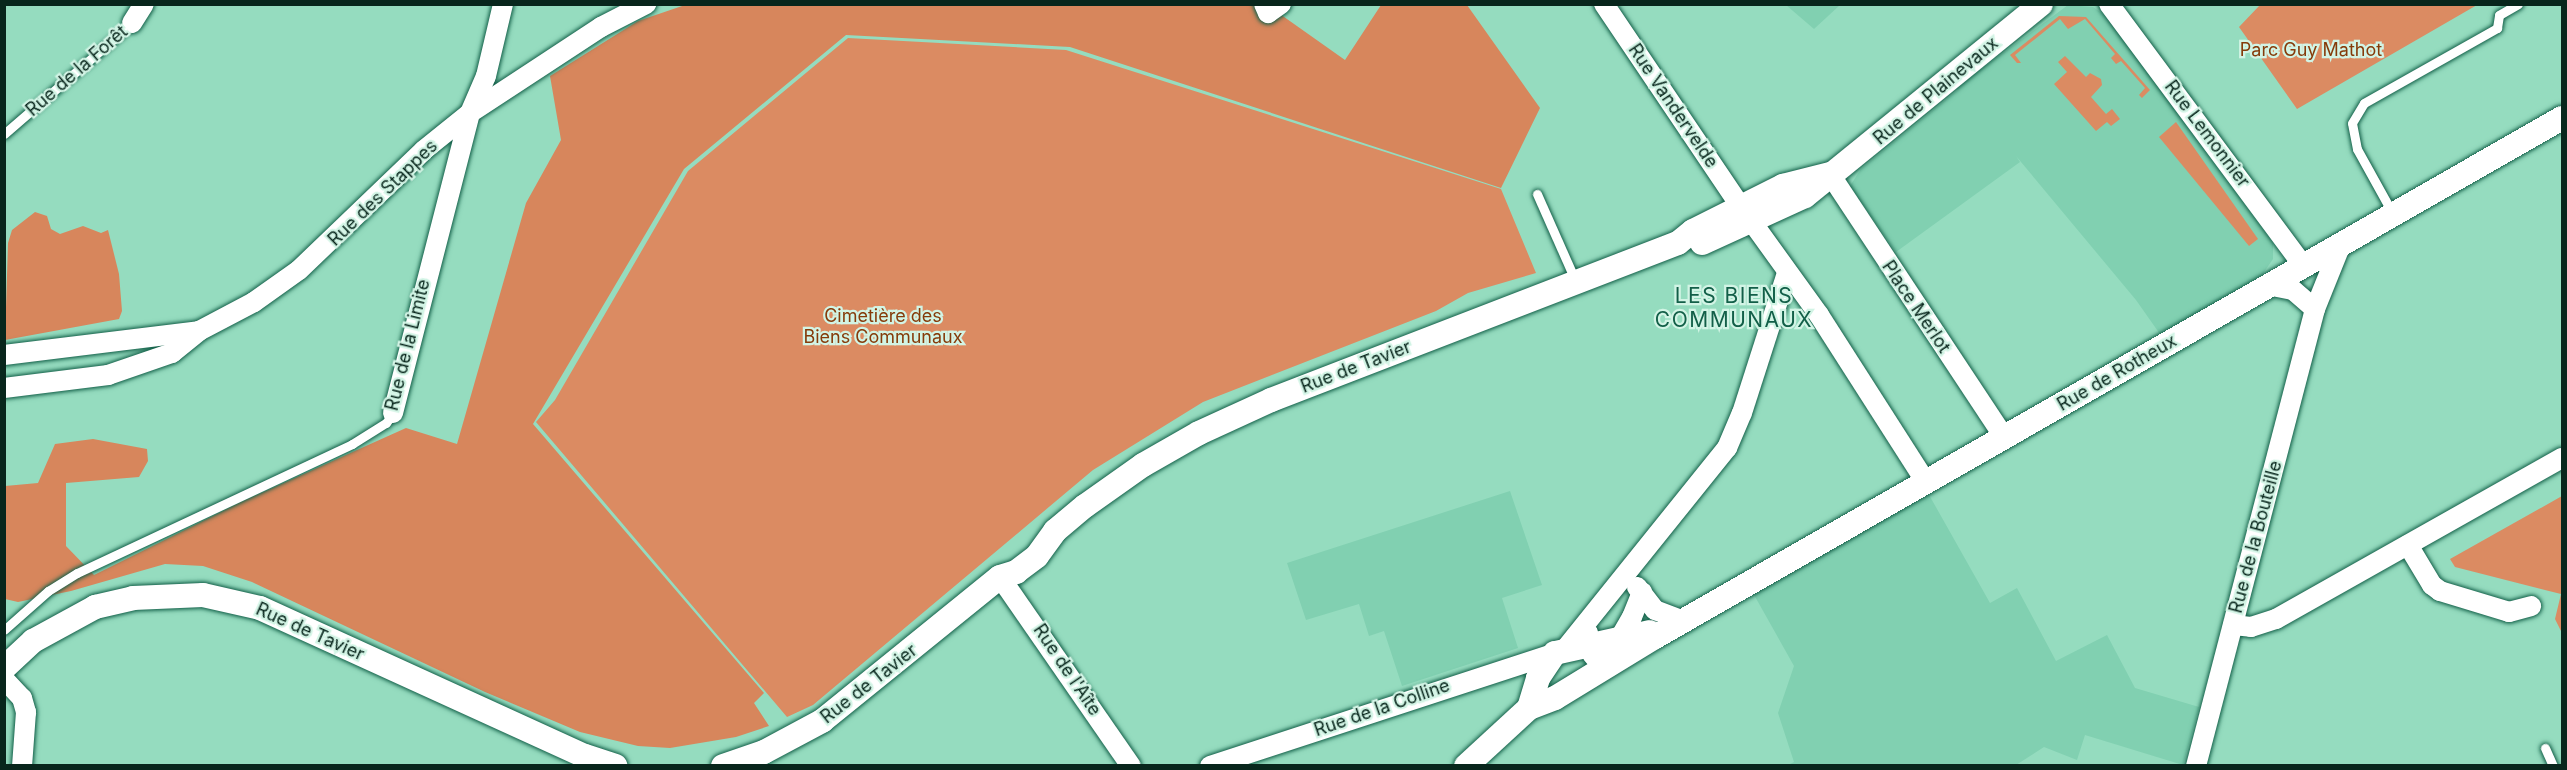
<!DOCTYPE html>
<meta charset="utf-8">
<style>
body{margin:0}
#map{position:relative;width:2567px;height:770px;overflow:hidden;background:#95dcbf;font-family:Inter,sans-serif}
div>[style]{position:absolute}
.built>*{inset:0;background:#81d0b1}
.green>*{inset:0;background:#db8b62}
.forest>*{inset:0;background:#d7865c}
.roads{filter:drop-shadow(0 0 2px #125f48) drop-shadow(0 0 2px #125f48)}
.service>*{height:9px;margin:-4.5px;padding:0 4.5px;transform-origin:4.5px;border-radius:4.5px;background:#fff}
.minor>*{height:20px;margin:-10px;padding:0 10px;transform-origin:10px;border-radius:10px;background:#fff}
.tertiary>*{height:24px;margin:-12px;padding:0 12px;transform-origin:12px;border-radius:12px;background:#fff}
span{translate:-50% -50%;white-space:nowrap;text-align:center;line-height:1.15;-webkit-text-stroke:4.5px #d2f4e5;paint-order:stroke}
.park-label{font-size:18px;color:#853b0a}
.street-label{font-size:18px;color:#08261c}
.quarter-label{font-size:21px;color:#125f48;letter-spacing:1.5px}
.frame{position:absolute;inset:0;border:6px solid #08261c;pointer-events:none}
</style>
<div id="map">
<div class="built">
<div style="clip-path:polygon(1786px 5px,1840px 5px,1814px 29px)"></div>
<div style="clip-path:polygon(2068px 5px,2093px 7px,2106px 16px,2273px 243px,2273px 259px,2262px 275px,2162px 337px,2136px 300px,2016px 156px,2020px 162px,1896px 252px,1850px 186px,1861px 169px,1958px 90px,1956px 88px)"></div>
<div style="clip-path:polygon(1510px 491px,1542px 585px,1502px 598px,1518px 648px,1402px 686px,1384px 631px,1369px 636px,1359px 604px,1306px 620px,1287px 563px)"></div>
<div style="clip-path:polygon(1928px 493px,1990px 603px,2017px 588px,2056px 661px,2107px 635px,2135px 688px,2199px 707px,2183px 765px,2085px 735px,2077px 760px,2044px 747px,2016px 765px,1788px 765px,1794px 762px,1778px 713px,1794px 666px,1753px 593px)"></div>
</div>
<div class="green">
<div style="clip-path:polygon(2260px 5px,2260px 4px,2477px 5px,2297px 109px,2239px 27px)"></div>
<div style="clip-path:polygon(2059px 16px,2086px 17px,2150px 90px,2142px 98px,2139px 95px,2145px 88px,2121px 61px,2116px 64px,2111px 58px,2115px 54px,2085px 19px,2068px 29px,2060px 19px,2015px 55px,2021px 63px,2017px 63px,2010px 55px)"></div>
<div style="clip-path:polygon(848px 38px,1066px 50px,1501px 189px,1536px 273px,1468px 293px,1436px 311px,1203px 402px,1093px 470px,813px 705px,787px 717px,536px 422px,555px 400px,688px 171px)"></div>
<div style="clip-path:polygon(2065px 56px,2086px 77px,2090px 73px,2101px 79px,2102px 85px,2091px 97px,2106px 114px,2112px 109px,2120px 119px,2111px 126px,2107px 122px,2096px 131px,2054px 84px,2067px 72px,2058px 62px)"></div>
<div style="clip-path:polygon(2176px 122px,2258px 239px,2249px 246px,2159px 137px)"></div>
<div style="clip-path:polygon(2562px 496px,2562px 633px,2555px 619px,2561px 594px,2455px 567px,2450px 559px)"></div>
</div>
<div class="forest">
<div style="clip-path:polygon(688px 4px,1267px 5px,1345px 60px,1381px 5px,1467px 5px,1540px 108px,1501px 188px,1070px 47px,846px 35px,684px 169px,533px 424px,764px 693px,754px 703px,769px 726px,736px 737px,670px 748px,638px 746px,580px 732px,485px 692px,252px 582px,203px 566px,165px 564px,71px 591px,18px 602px,5px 599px,5px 486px,38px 483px,55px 444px,93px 439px,147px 449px,148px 461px,139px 477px,66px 483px,66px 546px,94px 575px,239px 503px,406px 428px,457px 444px,526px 203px,561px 140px,550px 76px,638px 21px)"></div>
<div style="clip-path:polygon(35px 212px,47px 216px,51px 229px,60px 234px,83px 226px,101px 233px,108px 230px,119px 274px,122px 311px,119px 319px,5px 340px,8px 243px,12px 230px)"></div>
</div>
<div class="roads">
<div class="service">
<div style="left:4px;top:134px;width:169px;rotate:-40.9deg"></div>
<div style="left:1537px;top:194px;width:96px;rotate:66.1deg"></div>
<div style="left:2393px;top:214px;width:74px;rotate:-119deg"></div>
<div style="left:2357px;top:149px;width:26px;rotate:-101deg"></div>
<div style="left:2352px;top:123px;width:23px;rotate:-59deg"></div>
<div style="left:2364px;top:103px;width:153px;rotate:-29.4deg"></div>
<div style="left:2497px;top:28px;width:13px;rotate:-81deg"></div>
<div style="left:2499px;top:15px;width:22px;rotate:-30deg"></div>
<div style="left:4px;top:630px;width:59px;rotate:-41.6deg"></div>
<div style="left:48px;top:591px;width:34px;rotate:-32deg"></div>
<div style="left:77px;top:573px;width:304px;rotate:-25.1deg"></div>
<div style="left:352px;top:444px;width:40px;rotate:-32deg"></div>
<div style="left:386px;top:423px;width:12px;rotate:-55deg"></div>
<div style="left:2545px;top:748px;width:20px;rotate:66deg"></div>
</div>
<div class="minor">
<div style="left:1264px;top:4px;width:10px;rotate:66deg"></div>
<div style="left:1268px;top:13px;width:16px;rotate:-35deg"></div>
<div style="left:1604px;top:4px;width:245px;rotate:56deg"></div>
<div style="left:1741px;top:207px;width:13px;rotate:113deg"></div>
<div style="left:2109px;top:4px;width:325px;rotate:53.4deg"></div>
<div style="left:132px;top:23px;width:22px;rotate:-58deg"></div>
<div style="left:1830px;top:174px;width:317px;rotate:56.5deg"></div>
<div style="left:1759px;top:208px;width:16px;rotate:117deg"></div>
<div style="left:1752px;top:222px;width:115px;rotate:54.2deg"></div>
<div style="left:1819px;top:315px;width:198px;rotate:57.4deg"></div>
<div style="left:2267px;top:285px;width:26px;rotate:11deg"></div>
<div style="left:2293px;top:290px;width:29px;rotate:41deg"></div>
<div style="left:4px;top:355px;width:196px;rotate:-7deg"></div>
<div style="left:4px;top:388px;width:105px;rotate:-7.1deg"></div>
<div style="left:108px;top:375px;width:68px;rotate:-19deg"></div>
<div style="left:172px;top:353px;width:35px;rotate:-39deg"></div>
<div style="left:199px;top:331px;width:62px;rotate:-27.8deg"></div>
<div style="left:254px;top:302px;width:55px;rotate:-35.4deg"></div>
<div style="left:299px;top:270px;width:173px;rotate:-43.8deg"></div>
<div style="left:424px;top:150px;width:59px;rotate:-38.8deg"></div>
<div style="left:470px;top:113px;width:40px;rotate:-66.6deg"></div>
<div style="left:486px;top:76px;width:74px;rotate:-76.7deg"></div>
<div style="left:393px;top:413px;width:310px;rotate:-75.6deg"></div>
<div style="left:470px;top:113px;width:157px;rotate:-33.3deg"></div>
<div style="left:601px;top:27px;width:51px;rotate:-27.1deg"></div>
<div style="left:2408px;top:545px;width:47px;rotate:59deg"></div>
<div style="left:2432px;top:585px;width:10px;rotate:37deg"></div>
<div style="left:2440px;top:591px;width:72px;rotate:16.9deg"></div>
<div style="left:2509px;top:612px;width:23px;rotate:-15deg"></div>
<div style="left:1000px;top:577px;width:230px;rotate:55.3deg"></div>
<div style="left:1637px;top:587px;width:29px;rotate:52deg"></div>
<div style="left:1655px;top:610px;width:31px;rotate:21deg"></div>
<div style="left:2233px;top:625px;width:18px;rotate:6deg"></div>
<div style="left:2251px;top:627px;width:26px;rotate:-18deg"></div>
<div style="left:2276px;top:619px;width:328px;rotate:-29.4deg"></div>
<div style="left:1588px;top:633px;width:21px;rotate:79deg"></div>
<div style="left:1592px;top:654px;width:17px;rotate:50deg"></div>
<div style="left:1603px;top:667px;width:58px;rotate:-59.9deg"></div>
<div style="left:1632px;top:617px;width:27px;rotate:-68deg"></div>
<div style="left:1566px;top:648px;width:257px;rotate:-51.2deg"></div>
<div style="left:1727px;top:448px;width:38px;rotate:-67deg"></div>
<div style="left:1742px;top:413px;width:147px;rotate:-72.2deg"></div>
<div style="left:4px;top:679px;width:26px;rotate:47deg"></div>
<div style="left:22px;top:698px;width:15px;rotate:74deg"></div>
<div style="left:26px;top:712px;width:54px;rotate:94.2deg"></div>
<div style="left:1210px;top:766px;width:363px;rotate:-18.1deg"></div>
<div style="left:2196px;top:766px;width:472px;rotate:-75.4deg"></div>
<div style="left:2315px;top:309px;width:72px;rotate:-68.1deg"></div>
</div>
<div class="tertiary">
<div style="left:1702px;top:243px;width:113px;rotate:-24.5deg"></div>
<div style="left:1805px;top:196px;width:304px;rotate:-39.1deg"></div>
<div style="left:4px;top:668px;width:40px;rotate:-43deg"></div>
<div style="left:33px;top:641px;width:71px;rotate:-28.7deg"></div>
<div style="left:95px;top:607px;width:39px;rotate:-13deg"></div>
<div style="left:133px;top:598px;width:70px;rotate:-2.5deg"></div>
<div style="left:203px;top:595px;width:58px;rotate:12.8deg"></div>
<div style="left:260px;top:608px;width:357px;rotate:24.5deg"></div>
<div style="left:585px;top:756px;width:32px;rotate:18deg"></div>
<div style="left:1529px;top:708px;width:28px;rotate:-21deg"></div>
<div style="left:1555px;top:698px;width:117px;rotate:-31.4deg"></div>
<div style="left:1655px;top:637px;width:1045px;rotate:-29.78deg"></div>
<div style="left:1529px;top:708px;width:31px;rotate:-73deg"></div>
<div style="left:1538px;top:678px;width:30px;rotate:-56deg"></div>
<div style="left:1555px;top:653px;width:97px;rotate:-12.5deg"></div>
<div style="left:723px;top:766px;width:43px;rotate:-18.9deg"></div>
<div style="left:764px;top:752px;width:66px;rotate:-28.1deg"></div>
<div style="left:822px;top:721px;width:229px;rotate:-39deg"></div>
<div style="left:1000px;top:577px;width:17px;rotate:-17deg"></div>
<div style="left:1016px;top:572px;width:26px;rotate:-37deg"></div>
<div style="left:1037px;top:556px;width:31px;rotate:-54deg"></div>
<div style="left:1055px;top:531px;width:39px;rotate:-40deg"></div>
<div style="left:1085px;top:506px;width:71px;rotate:-35.3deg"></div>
<div style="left:1143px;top:465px;width:64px;rotate:-29.7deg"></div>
<div style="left:1199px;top:433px;width:79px;rotate:-24.6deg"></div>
<div style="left:1271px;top:400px;width:436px;rotate:-21.1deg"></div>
<div style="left:1678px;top:243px;width:19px;rotate:-39deg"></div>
<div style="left:1693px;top:231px;width:101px;rotate:-26.6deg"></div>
<div style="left:1783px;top:186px;width:49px;rotate:-14.3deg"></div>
<div style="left:1466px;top:766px;width:86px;rotate:-42.6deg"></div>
</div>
</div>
<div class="park-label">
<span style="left:2311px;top:50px">Parc Guy Mathot</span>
<span style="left:883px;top:327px">Cimetière des<br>Biens Communaux</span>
</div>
<div class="street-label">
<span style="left:77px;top:71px;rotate:-41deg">Rue de la Forêt</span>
<span style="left:1936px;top:91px;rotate:-40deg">Rue de Plainevaux</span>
<span style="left:1673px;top:106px;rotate:56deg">Rue Vandervelde</span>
<span style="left:2207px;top:134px;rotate:53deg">Rue Lemonnier</span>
<span style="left:383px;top:193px;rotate:-44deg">Rue des Stappes</span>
<span style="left:1916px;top:307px;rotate:56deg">Place Merlot</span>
<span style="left:408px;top:345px;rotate:-76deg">Rue de la Limite</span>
<span style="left:1356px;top:367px;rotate:-21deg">Rue de Tavier</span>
<span style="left:2117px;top:373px;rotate:-30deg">Rue de Rotheux</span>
<span style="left:2256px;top:537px;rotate:-75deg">Rue de la Bouteille</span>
<span style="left:310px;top:632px;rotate:24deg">Rue de Tavier</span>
<span style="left:1067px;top:670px;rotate:56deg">Rue de l'Aîte</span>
<span style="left:869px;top:684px;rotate:-38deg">Rue de Tavier</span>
<span style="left:1382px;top:708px;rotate:-19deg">Rue de la Colline</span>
</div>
<div class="quarter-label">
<span style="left:1734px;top:308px">LES BIENS<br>COMMUNAUX</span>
</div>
<div class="frame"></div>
</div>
